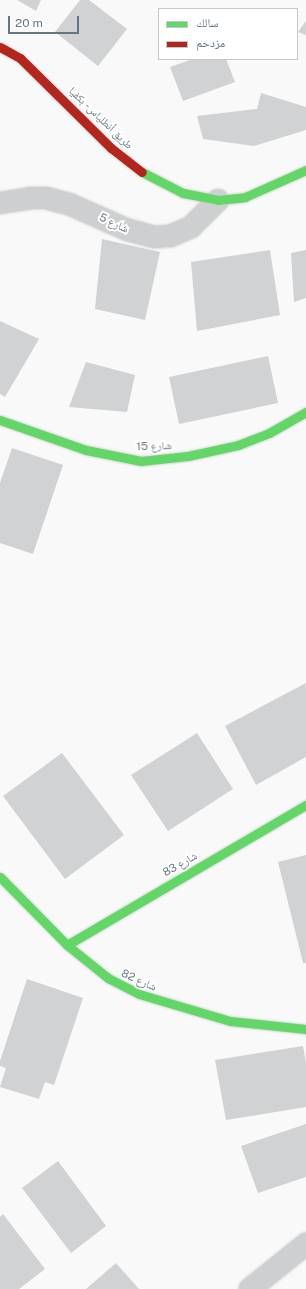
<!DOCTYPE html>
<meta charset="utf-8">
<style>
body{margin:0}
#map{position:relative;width:306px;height:1289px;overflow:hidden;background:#f9f9f9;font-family:"Public Sans","Noto Naskh Arabic",sans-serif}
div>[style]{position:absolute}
.building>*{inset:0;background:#d0d2d3}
.roads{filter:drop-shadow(0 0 1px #d5d6d7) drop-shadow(0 0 1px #d5d6d7)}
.street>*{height:22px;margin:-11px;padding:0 11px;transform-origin:11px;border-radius:11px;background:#cecfd0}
.fast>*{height:9px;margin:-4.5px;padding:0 4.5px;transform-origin:4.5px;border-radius:4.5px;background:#63d668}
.jam>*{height:9px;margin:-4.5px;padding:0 4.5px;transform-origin:4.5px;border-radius:4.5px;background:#b3261e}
span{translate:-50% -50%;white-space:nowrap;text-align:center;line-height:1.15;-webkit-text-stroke:4px #fff;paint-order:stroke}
.street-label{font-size:11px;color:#657683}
.legend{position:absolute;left:158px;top:8px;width:140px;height:52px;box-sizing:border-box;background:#fff;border:1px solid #c1c8cd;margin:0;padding:5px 7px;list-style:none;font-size:12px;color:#657683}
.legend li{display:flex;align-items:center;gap:8px;height:20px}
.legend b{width:20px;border:1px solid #c1c8cd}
.scale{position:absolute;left:8px;top:16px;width:71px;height:18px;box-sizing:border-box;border:2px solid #657683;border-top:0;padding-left:5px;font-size:12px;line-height:14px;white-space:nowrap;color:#657683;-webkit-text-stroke:3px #fff;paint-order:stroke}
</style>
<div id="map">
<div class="building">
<div style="clip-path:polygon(17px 0,41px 0,36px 11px)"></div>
<div style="clip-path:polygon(80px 0,89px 0,127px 29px,98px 66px,55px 32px)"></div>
<div style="clip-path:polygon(306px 21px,306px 35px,298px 32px)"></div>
<div style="clip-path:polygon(193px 59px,226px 59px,235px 82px,183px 101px,170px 67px)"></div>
<div style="clip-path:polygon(261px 93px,306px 107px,306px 130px,254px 146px,203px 139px,197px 116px,257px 109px)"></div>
<div style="clip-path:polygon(102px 239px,160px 252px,145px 320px,95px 309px)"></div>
<div style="clip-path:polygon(270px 250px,280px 315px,197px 331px,191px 262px)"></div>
<div style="clip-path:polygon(306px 250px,306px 298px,294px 302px,291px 253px)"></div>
<div style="clip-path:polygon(0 321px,39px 339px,5px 397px,0 394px)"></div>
<div style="clip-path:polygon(268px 356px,278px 403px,179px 424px,169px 377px)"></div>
<div style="clip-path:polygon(86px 362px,135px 375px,127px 412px,69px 407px)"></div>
<div style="clip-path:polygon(12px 448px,63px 465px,33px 554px,0 543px,0 483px)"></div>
<div style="clip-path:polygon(306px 683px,306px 757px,256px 785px,225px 726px)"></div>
<div style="clip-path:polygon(197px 733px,233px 789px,168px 831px,131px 775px)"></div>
<div style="clip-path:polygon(62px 753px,124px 835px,65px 879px,3px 796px)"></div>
<div style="clip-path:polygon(306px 855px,306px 963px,303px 963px,278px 862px)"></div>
<div style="clip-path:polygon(27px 979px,83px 998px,54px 1085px,45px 1082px,39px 1099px,0 1087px,6px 1068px,0 1066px,0 1061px)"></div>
<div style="clip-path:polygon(303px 1046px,306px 1063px,306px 1107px,226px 1120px,215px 1060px)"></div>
<div style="clip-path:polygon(306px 1124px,306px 1177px,258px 1193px,241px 1146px)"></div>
<div style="clip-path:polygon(58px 1161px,106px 1226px,71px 1253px,22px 1188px)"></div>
<div style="clip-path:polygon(3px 1214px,45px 1269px,19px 1289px,0 1289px,0 1217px)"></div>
<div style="clip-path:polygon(116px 1263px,139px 1289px,86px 1289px)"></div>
</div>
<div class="roads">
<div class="street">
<div style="left:0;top:203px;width:30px;rotate:-9deg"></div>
<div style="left:30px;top:198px;width:16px"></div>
<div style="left:46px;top:198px;width:24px;rotate:15deg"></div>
<div style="left:69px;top:204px;width:64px;rotate:23.8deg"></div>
<div style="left:128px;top:230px;width:27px;rotate:15deg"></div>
<div style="left:154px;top:237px;width:16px;rotate:-4deg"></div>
<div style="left:170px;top:236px;width:23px;rotate:-23deg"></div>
<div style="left:191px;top:227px;width:38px;rotate:-45deg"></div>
<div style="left:250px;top:1289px;width:72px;rotate:-38.8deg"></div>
</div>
<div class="fast">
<div style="left:142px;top:172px;width:46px;rotate:27.1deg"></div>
<div style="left:183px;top:193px;width:36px;rotate:11deg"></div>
<div style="left:218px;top:200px;width:27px;rotate:-6deg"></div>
<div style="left:245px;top:197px;width:67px;rotate:-23.9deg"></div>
<div style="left:0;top:420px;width:91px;rotate:19.2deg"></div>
<div style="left:86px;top:450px;width:56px;rotate:11.3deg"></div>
<div style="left:141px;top:461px;width:47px;rotate:-6.1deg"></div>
<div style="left:188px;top:456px;width:51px;rotate:-12.4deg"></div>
<div style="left:238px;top:445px;width:33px;rotate:-21deg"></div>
<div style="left:269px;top:433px;width:43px;rotate:-29.6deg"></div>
<div style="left:0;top:877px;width:95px;rotate:45.4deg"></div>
<div style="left:67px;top:945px;width:53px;rotate:38.8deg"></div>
<div style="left:108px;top:978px;width:35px;rotate:27deg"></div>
<div style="left:139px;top:994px;width:95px;rotate:16.5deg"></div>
<div style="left:230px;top:1021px;width:76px;rotate:6deg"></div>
<div style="left:67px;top:945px;width:277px;rotate:-30.4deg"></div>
</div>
<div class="jam">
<div style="left:0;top:47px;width:23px;rotate:29deg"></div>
<div style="left:20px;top:58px;width:128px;rotate:44.7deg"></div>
<div style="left:111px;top:148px;width:39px;rotate:38deg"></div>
</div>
</div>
<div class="street-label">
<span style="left:101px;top:118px;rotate:44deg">طريق أنطلياس - بكفيا</span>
<span style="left:114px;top:223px;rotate:25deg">شارع 5</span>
<span style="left:154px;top:446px;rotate:-2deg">شارع 15</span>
<span style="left:180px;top:864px;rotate:-30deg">شارع 83</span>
<span style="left:139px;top:980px;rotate:24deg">شارع 82</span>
</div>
<ul class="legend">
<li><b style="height:5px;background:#63d668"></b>سالك</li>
<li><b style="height:5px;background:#b3261e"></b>مزدحم</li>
</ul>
<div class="scale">20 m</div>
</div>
